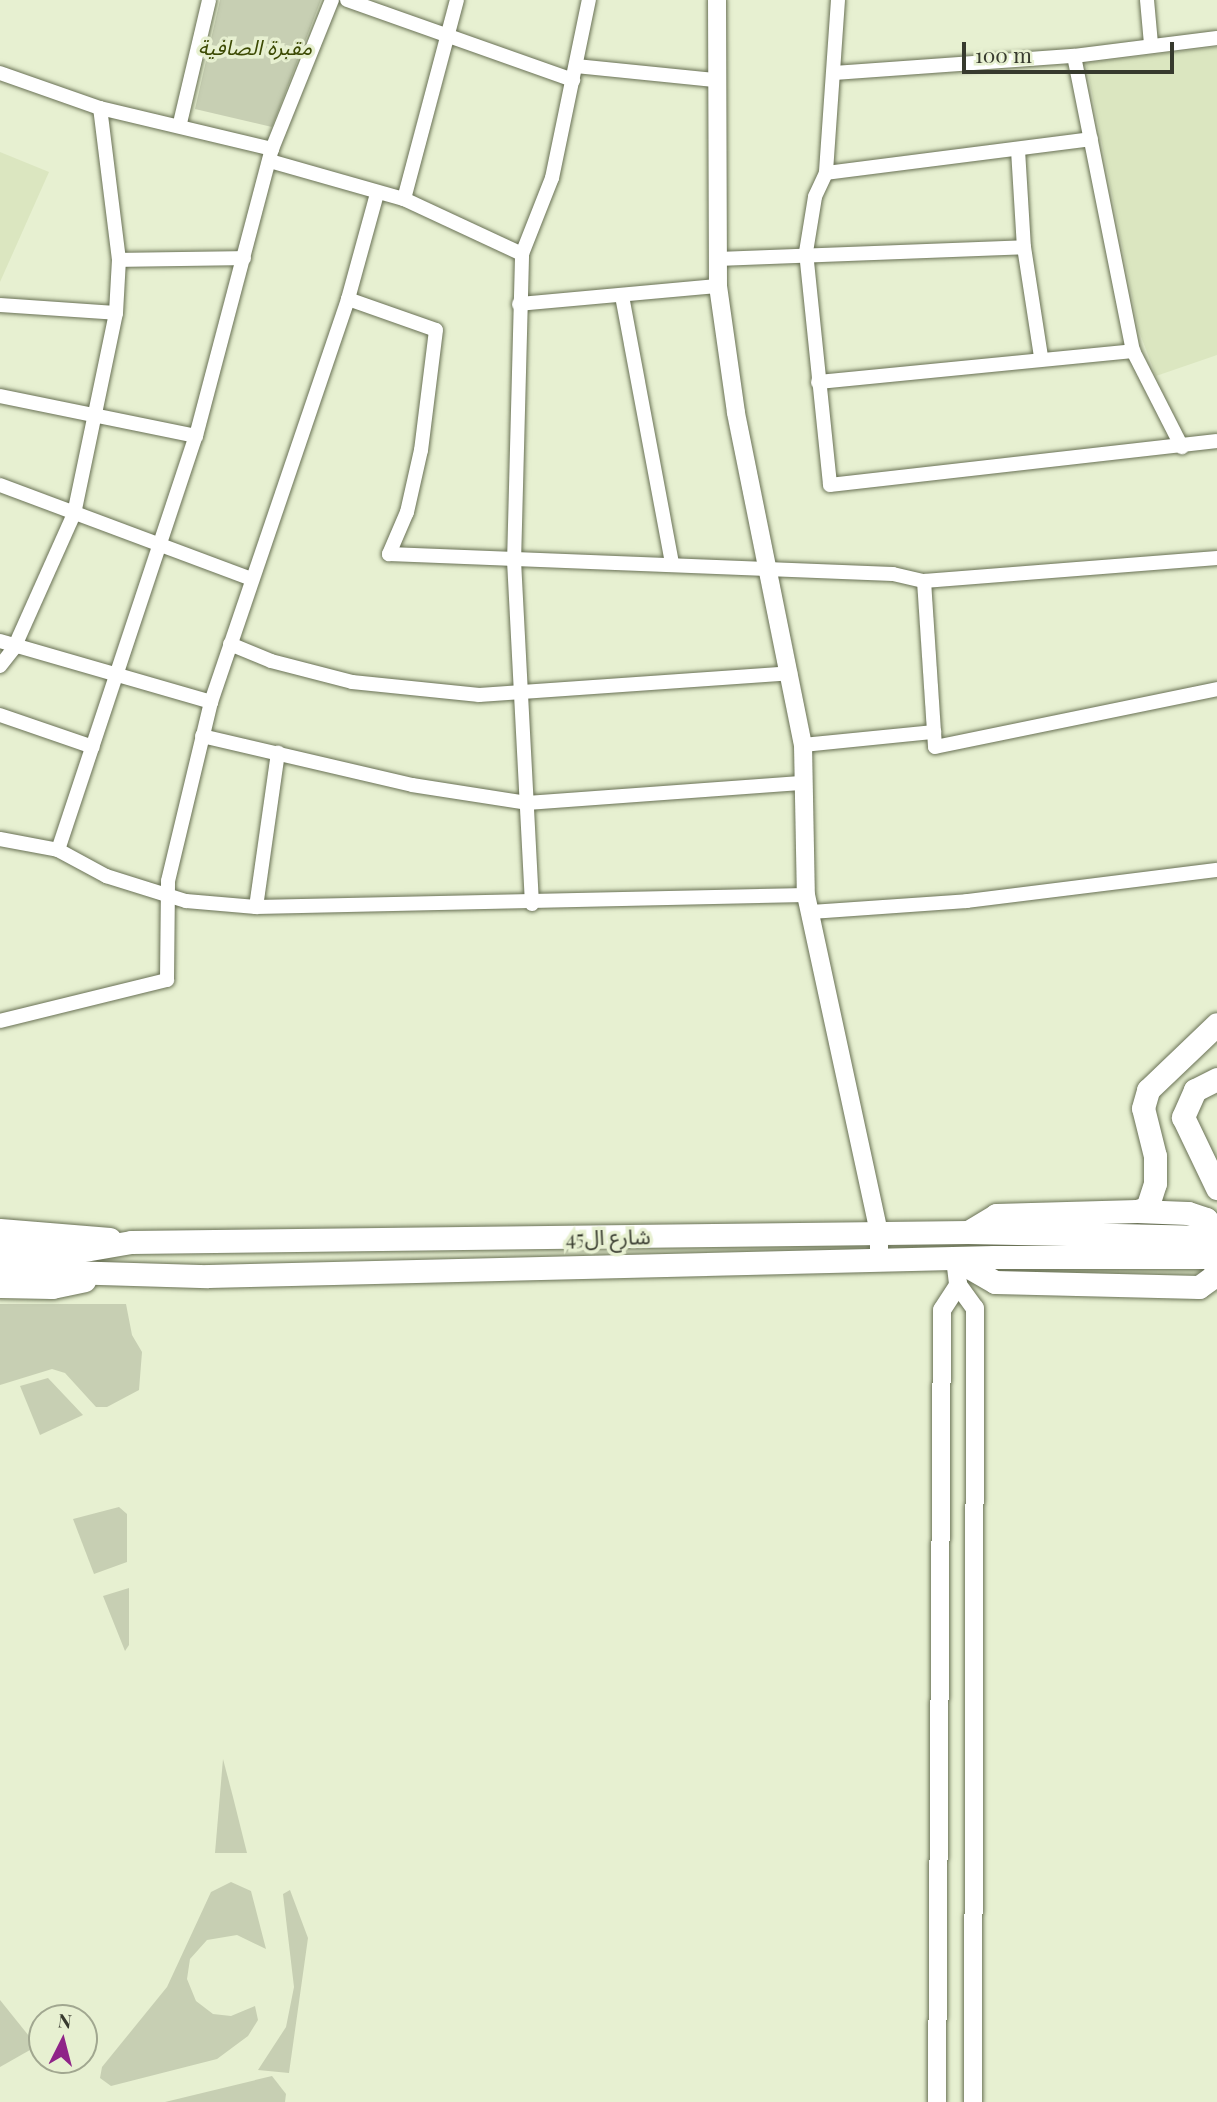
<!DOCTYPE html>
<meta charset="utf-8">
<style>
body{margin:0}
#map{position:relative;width:1217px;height:2102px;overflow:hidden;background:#e7f0d1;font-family:"Playfair Display","Noto Sans Arabic",serif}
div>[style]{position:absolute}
.built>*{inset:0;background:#dbe6c0}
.green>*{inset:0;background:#c7cfb3}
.roads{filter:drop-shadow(0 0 2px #697155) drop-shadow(0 0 2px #697155)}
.minor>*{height:14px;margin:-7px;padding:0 7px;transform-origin:7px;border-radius:7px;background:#fff}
.tertiary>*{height:18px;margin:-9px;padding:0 9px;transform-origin:9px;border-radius:9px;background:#fff}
.primary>*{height:23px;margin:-11.5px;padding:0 11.5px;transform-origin:11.5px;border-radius:11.5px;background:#fff}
span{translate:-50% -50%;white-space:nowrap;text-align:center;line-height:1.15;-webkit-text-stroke:7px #e7f0d1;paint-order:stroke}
.park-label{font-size:21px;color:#3c4a03;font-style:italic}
.street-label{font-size:21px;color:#373a2e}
.north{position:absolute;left:28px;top:2004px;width:70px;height:70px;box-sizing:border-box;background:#e7f0d1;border:2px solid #a1a790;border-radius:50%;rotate:6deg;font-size:19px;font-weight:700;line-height:28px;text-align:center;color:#373a2e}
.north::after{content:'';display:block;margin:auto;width:24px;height:32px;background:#8f2488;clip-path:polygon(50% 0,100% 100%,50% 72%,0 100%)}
.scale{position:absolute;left:962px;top:42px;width:212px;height:32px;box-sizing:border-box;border:4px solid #373a2e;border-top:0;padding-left:9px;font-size:21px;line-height:24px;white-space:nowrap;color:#373a2e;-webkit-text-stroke:5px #e7f0d1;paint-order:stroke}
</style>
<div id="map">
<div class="built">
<div style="clip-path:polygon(1217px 47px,1217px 355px,1156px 376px,1139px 331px,1086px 63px)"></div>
<div style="clip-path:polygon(0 152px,49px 172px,0 282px)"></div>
</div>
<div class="green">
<div style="clip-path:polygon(220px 0,321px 0,272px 127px,195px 109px)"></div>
<div style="clip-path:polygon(0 1304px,126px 1304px,132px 1335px,142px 1352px,139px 1390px,107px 1407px,96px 1407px,65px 1373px,52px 1369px,0 1385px)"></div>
<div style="clip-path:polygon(48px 1378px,83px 1415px,40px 1435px,20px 1386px)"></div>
<div style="clip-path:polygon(119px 1507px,127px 1514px,127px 1562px,94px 1574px,73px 1519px)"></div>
<div style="clip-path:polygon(129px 1588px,129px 1645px,125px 1651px,103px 1596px)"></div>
<div style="clip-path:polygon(223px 1759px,233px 1797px,247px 1853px,215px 1853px)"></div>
<div style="clip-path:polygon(231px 1882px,251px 1891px,266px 1949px,237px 1935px,207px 1940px,190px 1959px,187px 1979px,196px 2001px,213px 2014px,231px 2016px,255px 2006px,258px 2020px,248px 2036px,217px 2059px,111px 2086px,100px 2078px,102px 2067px,167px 1987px,211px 1892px)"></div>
<div style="clip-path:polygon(290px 1890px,308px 1938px,289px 2073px,258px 2070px,286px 2027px,294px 1987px,283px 1894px)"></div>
<div style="clip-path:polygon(0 2000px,37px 2046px,0 2067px)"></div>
<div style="clip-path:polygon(272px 2076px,286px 2094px,285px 2102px,165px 2102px)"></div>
</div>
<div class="roads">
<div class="minor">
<div style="left:347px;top:0;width:240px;rotate:19.5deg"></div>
<div style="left:838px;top:0;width:173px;rotate:94deg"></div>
<div style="left:826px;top:173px;width:26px;rotate:115deg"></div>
<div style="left:815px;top:197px;width:56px;rotate:99.3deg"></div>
<div style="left:806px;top:252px;width:234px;rotate:84.1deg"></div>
<div style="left:830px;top:485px;width:389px;rotate:-6.5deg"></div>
<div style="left:1147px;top:0;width:44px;rotate:84.8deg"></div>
<div style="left:1074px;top:56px;width:301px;rotate:78.7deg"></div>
<div style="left:1133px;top:351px;width:108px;rotate:63deg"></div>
<div style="left:576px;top:66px;width:139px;rotate:5.8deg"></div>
<div style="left:0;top:73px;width:106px;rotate:19.3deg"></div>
<div style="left:100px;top:108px;width:177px;rotate:13.4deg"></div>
<div style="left:834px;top:73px;width:241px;rotate:-4.1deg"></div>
<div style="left:1074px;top:56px;width:144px;rotate:-7.2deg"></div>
<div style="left:180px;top:123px;width:126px;rotate:-76.7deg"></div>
<div style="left:1018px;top:150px;width:97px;rotate:86.5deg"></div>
<div style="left:1024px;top:247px;width:111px;rotate:81.2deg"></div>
<div style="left:273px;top:162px;width:136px;rotate:15.8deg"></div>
<div style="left:404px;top:199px;width:130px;rotate:25deg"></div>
<div style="left:826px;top:173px;width:267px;rotate:-7.3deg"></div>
<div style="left:404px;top:199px;width:206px;rotate:-75.1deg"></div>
<div style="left:718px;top:259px;width:306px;rotate:-2.2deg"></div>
<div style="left:119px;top:260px;width:125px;rotate:-0.9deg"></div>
<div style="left:622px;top:296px;width:273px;rotate:79.4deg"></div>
<div style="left:348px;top:299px;width:93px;rotate:19.4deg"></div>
<div style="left:436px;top:330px;width:121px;rotate:97.1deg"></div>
<div style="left:421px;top:450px;width:64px;rotate:102.7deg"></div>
<div style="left:407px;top:512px;width:46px;rotate:113.2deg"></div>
<div style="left:389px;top:554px;width:504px;rotate:2.27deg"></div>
<div style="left:893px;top:574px;width:32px;rotate:13deg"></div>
<div style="left:924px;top:581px;width:294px;rotate:-4.5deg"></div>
<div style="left:519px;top:304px;width:200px;rotate:-5.2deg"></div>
<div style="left:0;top:305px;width:116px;rotate:3.9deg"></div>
<div style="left:818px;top:382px;width:317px;rotate:-5.6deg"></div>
<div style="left:0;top:396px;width:200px;rotate:11.5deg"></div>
<div style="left:0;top:485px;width:268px;rotate:20.5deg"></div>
<div style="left:924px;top:581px;width:166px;rotate:86.2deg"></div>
<div style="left:935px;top:747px;width:288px;rotate:-11.6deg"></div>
<div style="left:0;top:641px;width:220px;rotate:16.1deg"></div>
<div style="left:230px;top:644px;width:44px;rotate:22.5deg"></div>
<div style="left:271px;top:661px;width:84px;rotate:14.5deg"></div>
<div style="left:352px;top:682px;width:128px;rotate:5.8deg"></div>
<div style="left:479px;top:695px;width:312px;rotate:-4deg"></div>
<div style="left:0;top:666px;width:23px;rotate:-52deg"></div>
<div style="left:14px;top:648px;width:147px;rotate:-65.9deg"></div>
<div style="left:74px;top:514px;width:205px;rotate:-78.2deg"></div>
<div style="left:116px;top:313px;width:53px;rotate:-86.8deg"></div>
<div style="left:119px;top:260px;width:153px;rotate:-97.1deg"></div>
<div style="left:0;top:715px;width:98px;rotate:19deg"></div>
<div style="left:202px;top:736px;width:216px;rotate:13.1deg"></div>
<div style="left:412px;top:785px;width:116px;rotate:8.9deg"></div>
<div style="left:527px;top:803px;width:274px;rotate:-4.2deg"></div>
<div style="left:803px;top:745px;width:132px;rotate:-5.7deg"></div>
<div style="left:0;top:839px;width:59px;rotate:10.7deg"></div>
<div style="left:58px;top:850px;width:55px;rotate:28.4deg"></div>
<div style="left:106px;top:876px;width:84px;rotate:17.4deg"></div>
<div style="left:186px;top:901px;width:70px;rotate:4.9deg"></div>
<div style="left:256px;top:907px;width:550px;rotate:-1.25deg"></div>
<div style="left:58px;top:850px;width:436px;rotate:-71.6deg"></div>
<div style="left:196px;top:436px;width:297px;rotate:-75.2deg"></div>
<div style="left:272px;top:149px;width:161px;rotate:-68.1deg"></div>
<div style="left:532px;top:904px;width:341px;rotate:-93deg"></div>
<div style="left:514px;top:563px;width:309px;rotate:-88.5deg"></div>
<div style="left:522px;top:254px;width:82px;rotate:-68.5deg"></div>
<div style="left:552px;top:178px;width:182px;rotate:-78.3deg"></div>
<div style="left:256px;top:907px;width:156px;rotate:-81.9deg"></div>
<div style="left:811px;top:912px;width:156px;rotate:-4deg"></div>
<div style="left:967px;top:901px;width:252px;rotate:-7.1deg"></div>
<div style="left:0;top:1021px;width:172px;rotate:-13.8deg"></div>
<div style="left:167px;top:980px;width:99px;rotate:-89.4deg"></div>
<div style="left:168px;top:881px;width:184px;rotate:-76.5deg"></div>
<div style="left:211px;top:702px;width:426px;rotate:-71.2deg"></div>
<div style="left:348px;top:299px;width:109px;rotate:-74.6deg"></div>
</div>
<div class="tertiary">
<div style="left:717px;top:0;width:286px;rotate:89.8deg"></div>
<div style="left:718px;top:286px;width:128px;rotate:81.9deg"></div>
<div style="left:736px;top:413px;width:339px;rotate:78.6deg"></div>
<div style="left:803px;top:745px;width:150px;rotate:88.9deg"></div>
<div style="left:806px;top:895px;width:346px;rotate:77.8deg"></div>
<div style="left:879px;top:1233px;width:27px;rotate:90deg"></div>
<div style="left:955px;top:1259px;width:26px;rotate:83deg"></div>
<div style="left:958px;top:1285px;width:29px;rotate:54deg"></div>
<div style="left:975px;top:1308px;width:794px;rotate:90.14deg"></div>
<div style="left:937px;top:2102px;width:792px;rotate:-89.64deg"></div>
<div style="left:942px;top:1310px;width:30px;rotate:-57deg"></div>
</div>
<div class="primary">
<div style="left:1217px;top:1079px;width:25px;rotate:153deg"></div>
<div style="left:1195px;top:1090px;width:30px;rotate:114deg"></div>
<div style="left:1183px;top:1117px;width:79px;rotate:64.4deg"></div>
<div style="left:1137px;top:1211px;width:10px;rotate:-17deg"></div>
<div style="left:1147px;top:1208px;width:26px;rotate:-72deg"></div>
<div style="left:1155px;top:1183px;width:27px;rotate:-90deg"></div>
<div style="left:1155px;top:1156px;width:49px;rotate:-104deg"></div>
<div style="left:1143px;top:1108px;width:19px;rotate:-74deg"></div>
<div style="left:1148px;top:1090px;width:95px;rotate:-43.7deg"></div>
<div style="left:0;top:1230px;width:110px;rotate:4.7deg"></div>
<div style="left:968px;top:1232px;width:33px;rotate:-31deg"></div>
<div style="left:996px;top:1215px;width:141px;rotate:-1.6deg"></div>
<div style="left:1137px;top:1211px;width:51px;rotate:2.2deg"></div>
<div style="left:1188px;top:1213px;width:19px;rotate:18deg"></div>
<div style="left:1206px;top:1219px;width:17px;rotate:50deg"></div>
<div style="left:0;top:1253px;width:73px;rotate:-0.8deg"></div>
<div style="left:73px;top:1252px;width:59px;rotate:-9.8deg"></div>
<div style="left:131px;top:1242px;width:837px;rotate:-0.68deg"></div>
<div style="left:968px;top:1232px;width:249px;rotate:1.2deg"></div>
<div style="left:955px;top:1259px;width:46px;rotate:29.9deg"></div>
<div style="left:995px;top:1282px;width:204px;rotate:1.4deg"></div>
<div style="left:1199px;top:1287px;width:19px;rotate:-36deg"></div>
<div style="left:1214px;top:1276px;width:11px;rotate:-75deg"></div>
<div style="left:0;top:1270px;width:208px;rotate:1.7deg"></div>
<div style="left:208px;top:1276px;width:786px;rotate:-1.38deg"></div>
<div style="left:994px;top:1257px;width:223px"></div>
<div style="left:0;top:1286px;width:52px;rotate:1.1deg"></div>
<div style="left:52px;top:1287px;width:33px;rotate:-12deg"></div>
</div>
</div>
<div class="park-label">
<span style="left:255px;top:46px">مقبرة الصافية</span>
</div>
<div class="street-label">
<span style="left:608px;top:1236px;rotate:-1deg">شارع ال45</span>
</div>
<div class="north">N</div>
<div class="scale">100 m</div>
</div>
